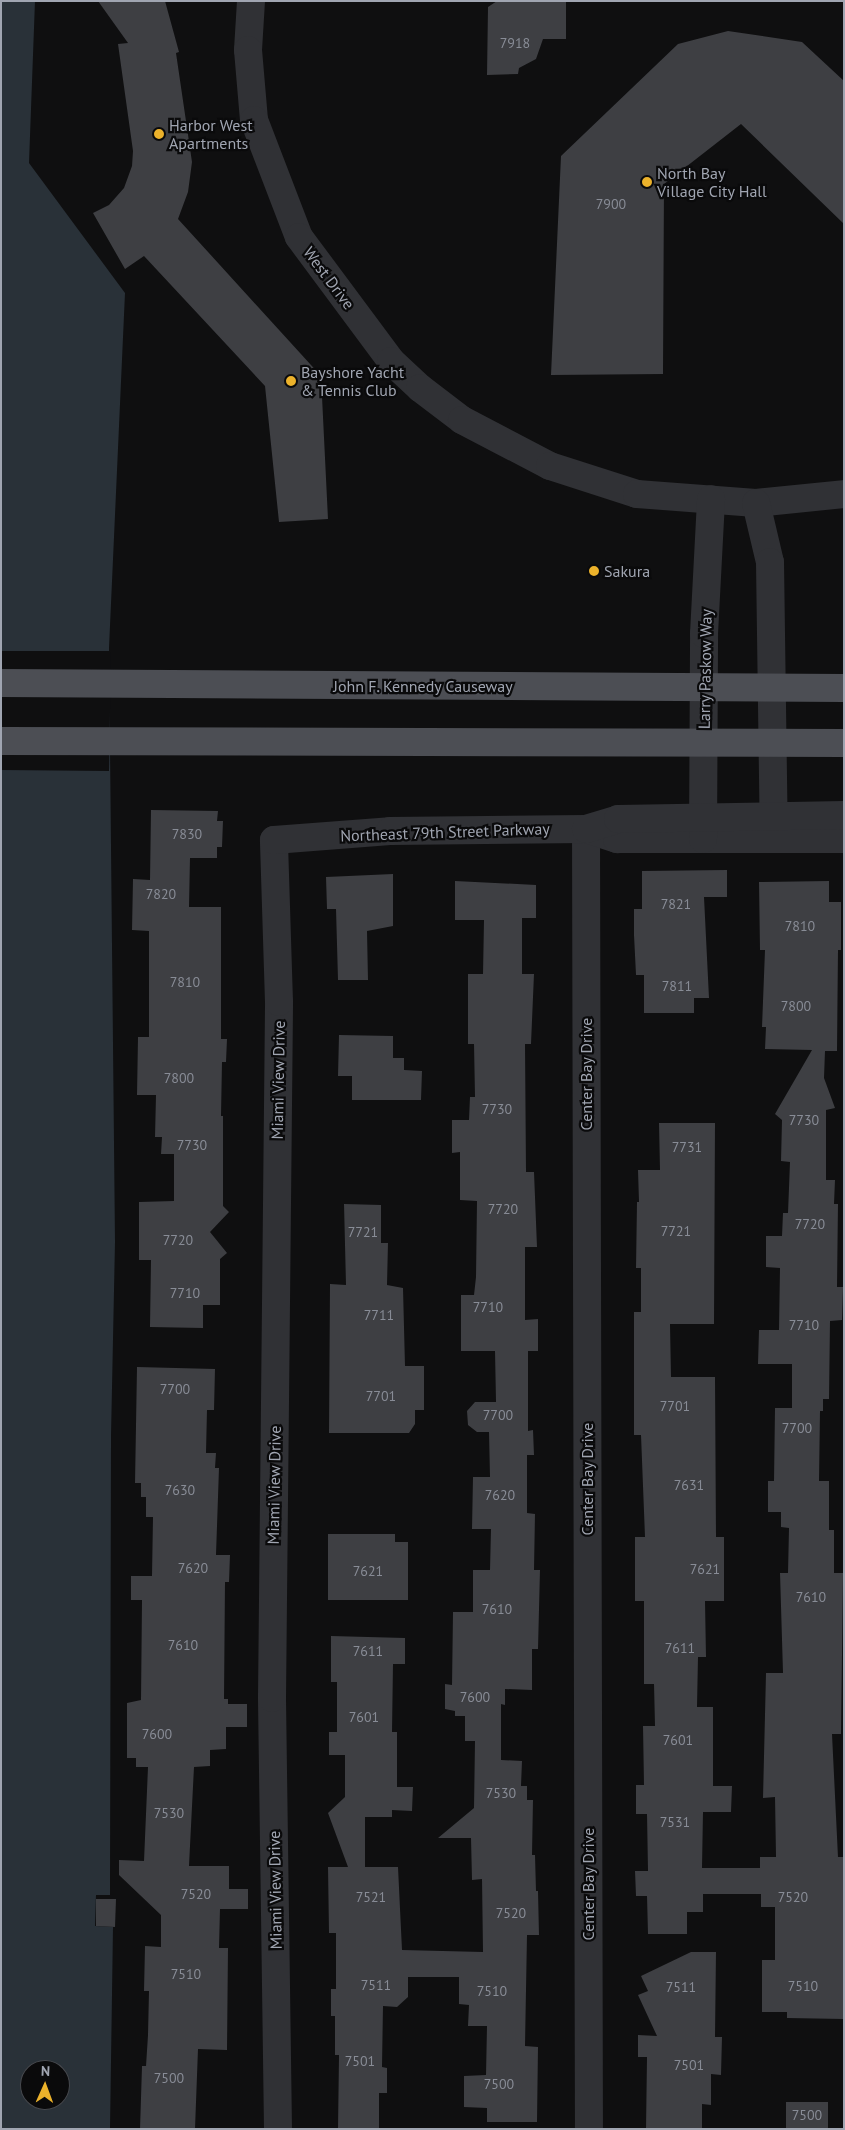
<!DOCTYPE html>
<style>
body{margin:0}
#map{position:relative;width:845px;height:2130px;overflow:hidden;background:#0f0f10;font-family:"PT Sans",sans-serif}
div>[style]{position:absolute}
.water>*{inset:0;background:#293138}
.pier>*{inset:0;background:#0f0f10}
.building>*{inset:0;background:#3e3f43}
.minor>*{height:28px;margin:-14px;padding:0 14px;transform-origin:14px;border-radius:14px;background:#303135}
.major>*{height:28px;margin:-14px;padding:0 14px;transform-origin:14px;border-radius:14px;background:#4c4e54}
.dots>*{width:14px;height:14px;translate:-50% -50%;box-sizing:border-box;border:2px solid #0a0a0b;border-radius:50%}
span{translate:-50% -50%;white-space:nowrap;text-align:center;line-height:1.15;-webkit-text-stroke:4.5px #0a0a0b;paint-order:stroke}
.number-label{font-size:14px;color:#888c96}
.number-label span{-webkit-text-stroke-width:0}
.poi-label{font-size:16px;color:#a0a5b1}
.left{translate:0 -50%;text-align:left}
.street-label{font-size:16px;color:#a0a5b1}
.frame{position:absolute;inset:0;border:2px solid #a0a5b1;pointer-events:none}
.north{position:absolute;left:20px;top:2060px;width:50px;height:50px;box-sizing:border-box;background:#0a0a0b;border:1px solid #46484d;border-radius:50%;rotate:2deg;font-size:14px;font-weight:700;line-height:20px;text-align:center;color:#a0a5b1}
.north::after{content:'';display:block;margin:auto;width:18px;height:22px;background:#ecb22b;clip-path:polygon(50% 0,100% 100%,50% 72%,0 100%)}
</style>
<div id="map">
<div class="water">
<div style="clip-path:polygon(evenodd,1px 1px,35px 1px,29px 163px,125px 293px,109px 648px,115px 1242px,111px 1436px,110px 1895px,96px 1895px,95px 1926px,113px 1927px,110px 2129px,1px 2129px,1px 1px,30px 2070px,60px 2070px,60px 2100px,30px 2100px,30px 2070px)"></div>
</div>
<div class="pier">
<div style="clip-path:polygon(1px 651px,111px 651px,109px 771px,1px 770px)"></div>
</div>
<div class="building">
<div style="clip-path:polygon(98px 1px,165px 1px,179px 52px,176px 53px,192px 162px,188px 192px,178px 219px,321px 376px,328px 519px,279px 522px,265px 386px,144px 256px,125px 269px,93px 213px,109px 205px,124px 188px,132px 166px,133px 151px,118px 44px,128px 43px)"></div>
<div style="clip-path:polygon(497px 1px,566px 1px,566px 39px,543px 39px,536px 59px,519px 68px,518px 74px,487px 75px,488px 7px)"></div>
<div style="clip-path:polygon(728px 31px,802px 42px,844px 81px,844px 224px,741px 124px,664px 184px,663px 374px,551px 375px,561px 156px,678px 44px)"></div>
<div style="clip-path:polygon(151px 810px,218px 811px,217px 821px,223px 821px,222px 847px,217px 847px,217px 858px,190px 858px,189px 907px,221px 907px,221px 1039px,227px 1039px,226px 1062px,222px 1062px,221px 1116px,223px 1116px,223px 1206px,229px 1212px,210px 1232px,227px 1253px,220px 1259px,220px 1305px,203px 1305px,203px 1328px,150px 1327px,151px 1260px,139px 1260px,139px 1202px,174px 1201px,174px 1154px,161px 1154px,162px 1137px,155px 1137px,156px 1095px,137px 1095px,138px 1037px,149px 1037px,149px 931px,132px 930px,133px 879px,150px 880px)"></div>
<div style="clip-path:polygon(727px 870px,727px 897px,704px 897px,709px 998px,694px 998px,694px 1013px,644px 1013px,644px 975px,636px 975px,634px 935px,634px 909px,642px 909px,642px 871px)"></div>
<div style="clip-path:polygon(393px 874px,393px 926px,367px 931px,368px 980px,338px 980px,336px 909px,327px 909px,326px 877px)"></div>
<div style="clip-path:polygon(455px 881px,536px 885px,536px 918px,522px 918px,522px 974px,534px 974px,531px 1044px,525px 1044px,526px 1172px,534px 1172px,537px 1247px,525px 1247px,525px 1320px,538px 1319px,538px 1351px,528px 1351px,528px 1431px,533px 1430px,534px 1455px,527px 1455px,527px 1513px,535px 1514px,534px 1570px,540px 1570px,538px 1649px,532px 1649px,532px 1690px,505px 1689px,505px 1705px,501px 1704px,501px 1760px,522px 1761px,521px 1786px,527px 1786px,527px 1800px,533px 1800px,532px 1855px,535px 1855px,536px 1891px,538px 1891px,539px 1935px,527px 1935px,525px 2046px,538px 2047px,537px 2122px,487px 2122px,487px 2108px,464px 2107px,464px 2076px,486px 2075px,487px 2026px,468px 2026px,469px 2005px,459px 2004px,459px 1977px,408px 1977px,408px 1997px,397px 2007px,383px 2006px,382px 2067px,387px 2068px,387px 2093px,379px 2093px,379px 2129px,338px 2129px,339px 2055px,335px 2055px,335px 2016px,331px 2016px,331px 1989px,336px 1989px,336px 1933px,329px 1933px,328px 1867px,348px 1867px,328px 1813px,345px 1797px,345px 1755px,329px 1755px,329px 1732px,337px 1732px,337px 1682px,331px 1682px,331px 1636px,405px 1638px,405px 1664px,393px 1664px,392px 1732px,397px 1732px,397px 1787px,413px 1787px,412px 1811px,392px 1810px,392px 1817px,365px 1817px,365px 1867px,398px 1867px,402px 1950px,483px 1952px,482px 1879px,472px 1880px,471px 1838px,438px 1838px,474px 1808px,475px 1741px,465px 1741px,465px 1716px,455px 1716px,455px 1711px,445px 1709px,445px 1684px,452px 1685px,453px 1612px,473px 1612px,473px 1570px,490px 1570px,491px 1529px,472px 1529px,473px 1477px,490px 1477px,489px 1432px,477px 1432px,468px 1425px,467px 1411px,475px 1402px,496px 1402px,495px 1351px,461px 1351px,461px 1295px,474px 1295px,476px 1277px,477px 1201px,460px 1200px,460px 1152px,452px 1153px,452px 1120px,469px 1120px,470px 1097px,475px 1097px,474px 1044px,468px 1044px,468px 974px,483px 974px,484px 920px,455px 920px)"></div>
<div style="clip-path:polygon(829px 881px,829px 902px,841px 902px,841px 950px,838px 950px,837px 1051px,825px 1051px,824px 1078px,835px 1108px,826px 1110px,826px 1180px,835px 1180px,834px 1204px,838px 1204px,837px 1287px,843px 1287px,842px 1320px,830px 1321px,829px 1399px,823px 1399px,823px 1411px,820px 1411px,819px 1481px,829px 1481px,829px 1530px,834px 1530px,834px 1573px,843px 1573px,841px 1734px,832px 1734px,838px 1857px,844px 1857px,844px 2019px,787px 2018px,787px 2012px,762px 2012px,762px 1960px,775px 1960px,775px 1907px,761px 1907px,761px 1894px,703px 1894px,703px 1912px,687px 1912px,687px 1934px,648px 1934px,647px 1896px,636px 1896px,635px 1871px,648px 1871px,647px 1814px,636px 1814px,636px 1785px,644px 1785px,643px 1726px,655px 1726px,654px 1684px,644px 1684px,644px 1601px,635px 1601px,635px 1537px,645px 1537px,641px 1435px,634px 1435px,634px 1312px,641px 1312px,641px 1268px,636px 1268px,637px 1202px,639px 1202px,638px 1170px,660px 1170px,659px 1123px,715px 1123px,714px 1324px,670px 1324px,671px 1377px,715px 1377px,716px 1537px,724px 1537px,724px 1601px,705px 1601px,706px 1657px,698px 1657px,697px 1707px,713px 1707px,713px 1786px,732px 1786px,731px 1812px,703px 1812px,702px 1868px,760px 1868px,760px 1857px,776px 1857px,775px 1797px,763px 1798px,766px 1673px,783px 1673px,780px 1573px,788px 1573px,789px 1528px,781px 1527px,781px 1512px,768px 1512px,768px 1481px,774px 1481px,775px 1408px,792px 1408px,792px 1364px,758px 1364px,759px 1330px,779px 1330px,780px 1268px,766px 1267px,766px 1236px,782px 1236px,783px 1213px,788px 1213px,790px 1162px,781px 1161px,782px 1120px,775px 1114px,812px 1050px,765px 1049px,766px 1027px,762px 1027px,765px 950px,760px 950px,759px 882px)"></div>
<div style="clip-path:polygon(339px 1035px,393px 1036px,393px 1058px,404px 1058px,404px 1070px,422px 1071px,421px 1100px,352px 1100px,352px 1076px,338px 1076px)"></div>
<div style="clip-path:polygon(344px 1204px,381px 1205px,381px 1243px,388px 1243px,387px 1285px,403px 1288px,405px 1366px,424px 1366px,424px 1410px,415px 1410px,415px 1424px,409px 1433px,329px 1433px,330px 1284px,346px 1285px)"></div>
<div style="clip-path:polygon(137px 1367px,215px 1369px,214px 1410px,207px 1410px,206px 1453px,216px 1453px,215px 1468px,219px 1468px,216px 1555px,230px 1555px,229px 1582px,225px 1582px,224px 1699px,228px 1699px,228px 1704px,247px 1704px,247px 1727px,226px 1727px,226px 1749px,210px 1750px,210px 1766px,194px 1767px,189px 1866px,229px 1866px,229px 1889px,248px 1889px,248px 1909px,220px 1909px,219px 1948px,228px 1948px,227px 2050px,198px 2049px,195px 2129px,140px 2129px,142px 2066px,146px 2066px,148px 2035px,149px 1991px,144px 1991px,145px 1946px,161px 1947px,161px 1915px,119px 1875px,119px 1860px,144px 1861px,148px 1767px,136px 1767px,136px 1758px,127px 1758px,127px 1703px,141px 1700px,142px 1600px,131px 1600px,131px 1576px,152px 1576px,153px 1517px,146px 1517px,146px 1497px,141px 1497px,141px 1483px,135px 1483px)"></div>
<div style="clip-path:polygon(328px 1534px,395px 1534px,395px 1542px,408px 1542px,408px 1600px,328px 1600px)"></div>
<div style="clip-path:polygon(96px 1899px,116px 1899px,115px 1927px,96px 1926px)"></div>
<div style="clip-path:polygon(691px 1952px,716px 1952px,715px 2037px,722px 2037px,721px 2075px,711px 2074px,711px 2105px,702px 2104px,702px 2129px,646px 2129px,647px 2057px,638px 2057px,638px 2035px,657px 2036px,638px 1995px,648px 1991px,641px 1976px)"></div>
<div style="clip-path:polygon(786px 2102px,828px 2102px,828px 2129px,786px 2129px)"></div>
</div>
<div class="minor">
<div style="left:251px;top:1px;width:49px;rotate:93.5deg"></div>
<div style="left:248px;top:50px;width:70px;rotate:85.1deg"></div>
<div style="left:254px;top:120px;width:125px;rotate:69deg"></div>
<div style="left:299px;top:237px;width:154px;rotate:53.4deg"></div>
<div style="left:391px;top:361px;width:40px;rotate:43deg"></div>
<div style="left:420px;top:388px;width:53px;rotate:37.3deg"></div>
<div style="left:462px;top:420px;width:99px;rotate:27.6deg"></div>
<div style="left:550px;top:466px;width:91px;rotate:17.8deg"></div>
<div style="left:637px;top:494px;width:119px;rotate:4.3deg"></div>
<div style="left:756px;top:503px;width:88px;rotate:-5.8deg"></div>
<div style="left:756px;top:503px;width:61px;rotate:76.7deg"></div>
<div style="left:770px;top:562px;width:276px;rotate:89.2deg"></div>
<div style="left:586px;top:829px;width:1300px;rotate:89.87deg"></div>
<div style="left:586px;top:829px;width:33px;rotate:18deg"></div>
<div style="left:617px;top:839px;width:227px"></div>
<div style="left:703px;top:839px;width:205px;rotate:-89.7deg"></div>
<div style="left:704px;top:634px;width:135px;rotate:-87deg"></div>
<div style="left:278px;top:2129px;width:431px;rotate:-90.8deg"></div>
<div style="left:272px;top:1698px;width:696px;rotate:-89.42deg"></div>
<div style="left:279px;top:1002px;width:162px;rotate:-91.8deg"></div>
<div style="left:274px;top:840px;width:116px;rotate:-4.4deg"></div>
<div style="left:390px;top:831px;width:196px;rotate:-0.6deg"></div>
<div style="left:586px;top:829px;width:34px;rotate:-17deg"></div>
<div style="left:618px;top:819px;width:226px;rotate:-1deg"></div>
</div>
<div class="major">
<div style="left:1px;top:683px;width:843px;rotate:0.34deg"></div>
<div style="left:1px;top:741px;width:843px;rotate:0.14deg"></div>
</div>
<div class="dots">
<div style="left:159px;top:134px;background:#ecb22b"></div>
<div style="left:647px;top:182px;background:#ecb22b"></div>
<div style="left:291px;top:381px;background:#ecb22b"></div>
<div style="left:594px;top:571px;background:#ecb22b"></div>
</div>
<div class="number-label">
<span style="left:515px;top:43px">7918</span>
<span style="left:611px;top:204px">7900</span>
<span style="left:187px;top:834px">7830</span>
<span style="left:161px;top:894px">7820</span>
<span style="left:676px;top:904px">7821</span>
<span style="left:800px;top:926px">7810</span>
<span style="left:185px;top:982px">7810</span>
<span style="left:677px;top:986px">7811</span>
<span style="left:796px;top:1006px">7800</span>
<span style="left:179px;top:1078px">7800</span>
<span style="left:497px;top:1109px">7730</span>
<span style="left:804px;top:1120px">7730</span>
<span style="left:192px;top:1145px">7730</span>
<span style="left:687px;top:1147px">7731</span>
<span style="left:503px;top:1209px">7720</span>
<span style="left:810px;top:1224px">7720</span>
<span style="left:676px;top:1231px">7721</span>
<span style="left:363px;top:1232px">7721</span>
<span style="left:178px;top:1240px">7720</span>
<span style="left:185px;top:1293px">7710</span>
<span style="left:488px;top:1307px">7710</span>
<span style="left:379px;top:1315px">7711</span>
<span style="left:804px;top:1325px">7710</span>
<span style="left:175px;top:1389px">7700</span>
<span style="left:381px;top:1396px">7701</span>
<span style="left:675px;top:1406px">7701</span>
<span style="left:498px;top:1415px">7700</span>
<span style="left:797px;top:1428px">7700</span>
<span style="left:689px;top:1485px">7631</span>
<span style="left:180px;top:1490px">7630</span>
<span style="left:500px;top:1495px">7620</span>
<span style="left:193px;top:1568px">7620</span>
<span style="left:705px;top:1569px">7621</span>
<span style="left:368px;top:1571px">7621</span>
<span style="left:811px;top:1597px">7610</span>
<span style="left:497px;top:1609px">7610</span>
<span style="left:183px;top:1645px">7610</span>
<span style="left:680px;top:1648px">7611</span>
<span style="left:368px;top:1651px">7611</span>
<span style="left:475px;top:1697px">7600</span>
<span style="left:364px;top:1717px">7601</span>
<span style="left:157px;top:1734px">7600</span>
<span style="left:678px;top:1740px">7601</span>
<span style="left:501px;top:1793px">7530</span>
<span style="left:169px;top:1813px">7530</span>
<span style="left:675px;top:1822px">7531</span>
<span style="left:196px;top:1894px">7520</span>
<span style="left:371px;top:1897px">7521</span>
<span style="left:793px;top:1897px">7520</span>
<span style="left:511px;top:1913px">7520</span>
<span style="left:186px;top:1974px">7510</span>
<span style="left:376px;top:1985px">7511</span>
<span style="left:803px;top:1986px">7510</span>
<span style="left:681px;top:1987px">7511</span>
<span style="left:492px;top:1991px">7510</span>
<span style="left:360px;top:2061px">7501</span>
<span style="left:689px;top:2065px">7501</span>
<span style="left:169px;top:2078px">7500</span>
<span style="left:499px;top:2084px">7500</span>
<span style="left:807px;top:2115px">7500</span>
</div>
<div class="poi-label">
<span class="left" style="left:169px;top:134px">Harbor West<br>Apartments</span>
<span class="left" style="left:657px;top:182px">North Bay<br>Village City Hall</span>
<span class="left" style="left:301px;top:381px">Bayshore Yacht<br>&amp; Tennis Club</span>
<span class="left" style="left:604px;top:571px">Sakura</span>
</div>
<div class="street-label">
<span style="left:329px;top:278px;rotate:53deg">West Drive</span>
<span style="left:705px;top:669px;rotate:-89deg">Larry Paskow Way</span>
<span style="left:423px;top:686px">John F. Kennedy Causeway</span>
<span style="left:445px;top:832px;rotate:-2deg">Northeast 79th Street Parkway</span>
<span style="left:586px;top:1074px;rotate:-90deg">Center Bay Drive</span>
<span style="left:278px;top:1080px;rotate:-89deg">Miami View Drive</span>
<span style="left:587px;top:1479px;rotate:-90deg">Center Bay Drive</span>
<span style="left:274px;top:1485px;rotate:-89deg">Miami View Drive</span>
<span style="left:588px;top:1884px;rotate:-90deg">Center Bay Drive</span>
<span style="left:275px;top:1890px;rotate:-91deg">Miami View Drive</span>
</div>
<div class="frame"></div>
<div class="north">N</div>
</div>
